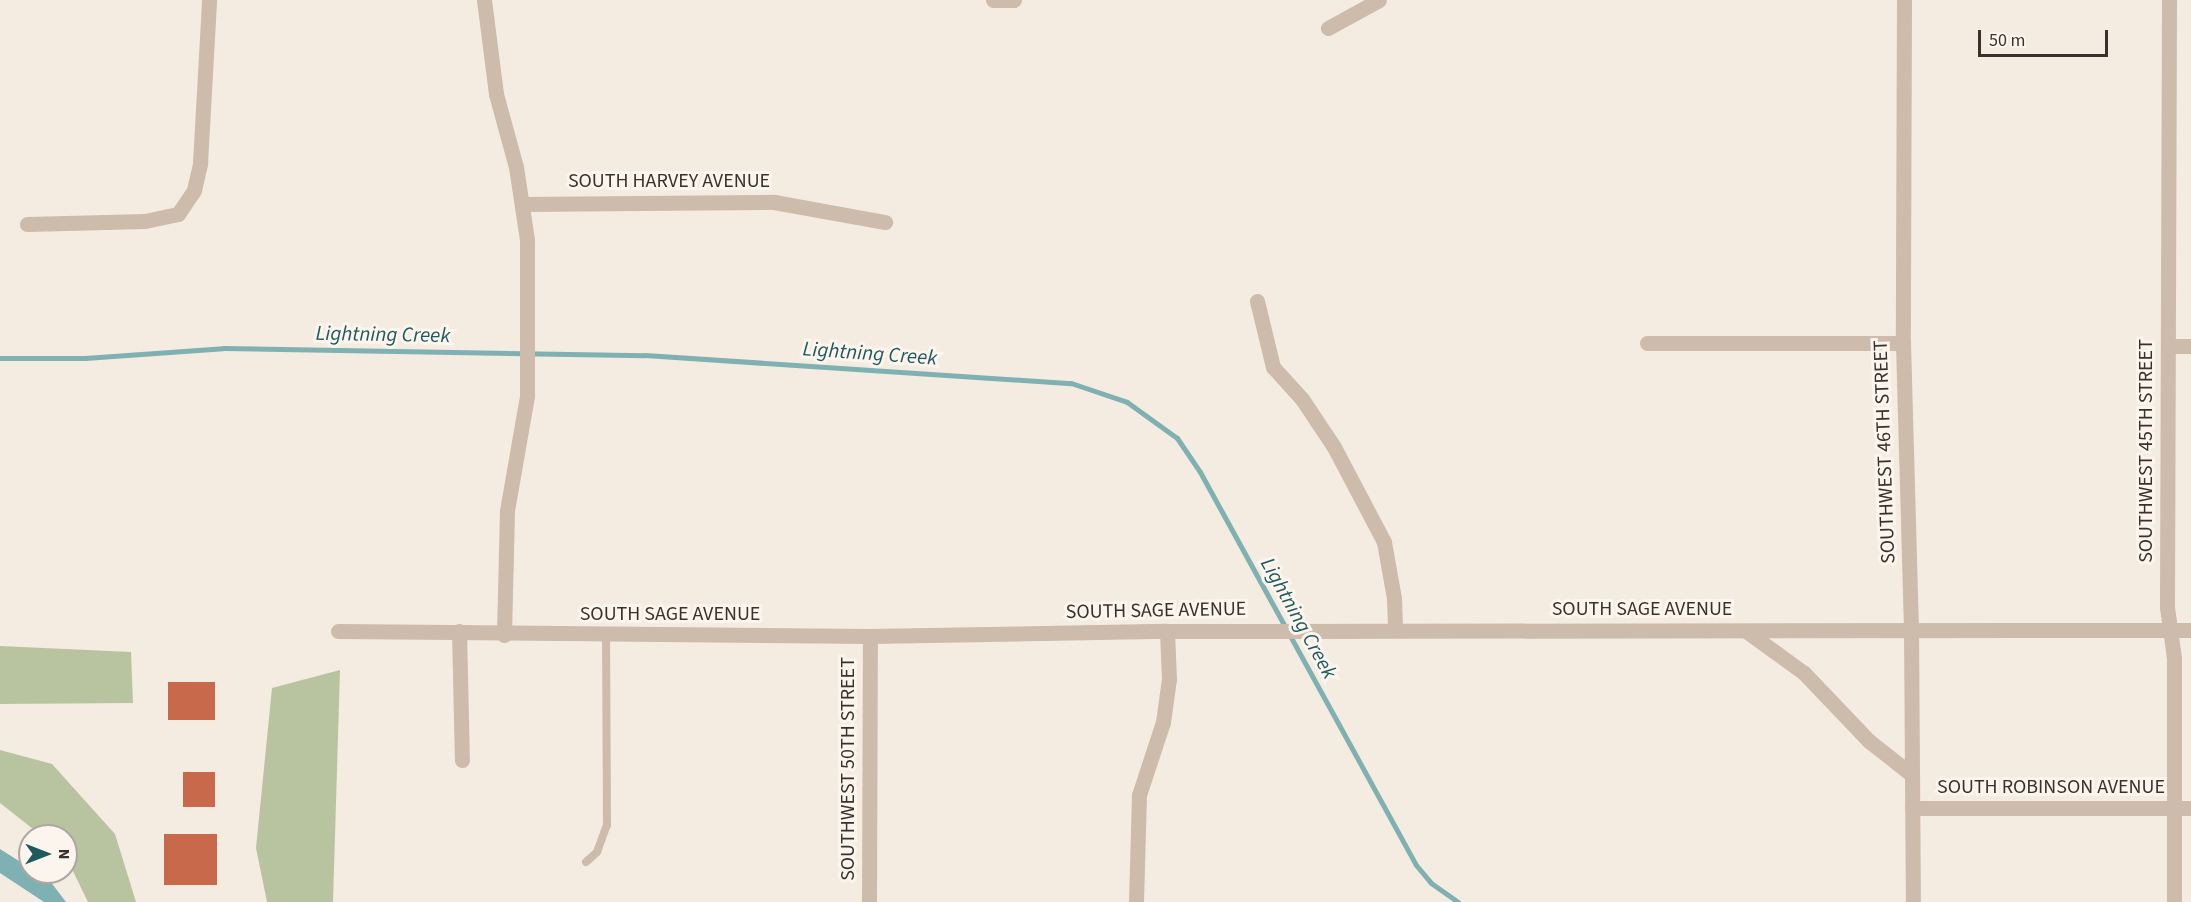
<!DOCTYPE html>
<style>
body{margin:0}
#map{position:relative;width:2191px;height:902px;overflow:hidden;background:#f4ebe1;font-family:"Source Sans 3",sans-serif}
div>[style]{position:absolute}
.green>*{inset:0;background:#b8c4a0}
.water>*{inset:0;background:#7fb0b2}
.stream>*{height:5px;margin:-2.5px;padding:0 2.5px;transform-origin:2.5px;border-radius:2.5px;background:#7fb0b2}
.building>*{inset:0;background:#c8694b}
.lane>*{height:8px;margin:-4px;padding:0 4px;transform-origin:4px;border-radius:4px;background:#cdbbac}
.street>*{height:15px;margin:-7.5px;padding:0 7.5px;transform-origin:7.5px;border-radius:7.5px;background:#cdbbac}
span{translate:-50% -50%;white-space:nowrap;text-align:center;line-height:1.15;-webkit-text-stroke:6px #fbf5ee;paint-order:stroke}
.street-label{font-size:20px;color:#3b302b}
.water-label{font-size:21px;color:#1f5a5e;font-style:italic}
.north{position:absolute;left:18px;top:824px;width:60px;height:60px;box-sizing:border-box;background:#fbf5ee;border:2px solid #aea6a0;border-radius:50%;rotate:90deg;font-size:16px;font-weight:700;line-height:24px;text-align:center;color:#3b302b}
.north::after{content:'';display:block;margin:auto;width:21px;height:27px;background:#1f5a5e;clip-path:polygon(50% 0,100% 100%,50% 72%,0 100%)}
.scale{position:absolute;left:1978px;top:30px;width:130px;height:27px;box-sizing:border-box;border:3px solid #3b302b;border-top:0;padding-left:8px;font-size:18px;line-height:21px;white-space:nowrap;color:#3b302b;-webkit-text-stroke:4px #fbf5ee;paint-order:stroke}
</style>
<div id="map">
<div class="green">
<div style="clip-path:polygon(0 646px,131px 652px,133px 703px,0 704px)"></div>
<div style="clip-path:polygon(340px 670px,333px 902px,267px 902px,256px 848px,272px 688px)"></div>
<div style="clip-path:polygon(0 750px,52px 764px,115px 834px,136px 902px,88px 902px,66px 857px,66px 836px,42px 836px,0 803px)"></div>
</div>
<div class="water">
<div style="clip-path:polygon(0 849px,30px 868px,30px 872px,50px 881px,66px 902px,44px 902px,0 873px)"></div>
</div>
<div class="stream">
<div style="left:0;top:358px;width:85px"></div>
<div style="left:85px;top:358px;width:138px;rotate:-4.1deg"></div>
<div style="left:223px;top:348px;width:422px;rotate:1deg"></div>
<div style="left:645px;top:355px;width:427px;rotate:3.8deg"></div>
<div style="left:1071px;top:383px;width:59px;rotate:18.7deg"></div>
<div style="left:1127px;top:402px;width:62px;rotate:35.8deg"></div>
<div style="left:1177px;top:438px;width:41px;rotate:55.9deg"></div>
<div style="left:1200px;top:472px;width:448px;rotate:61.2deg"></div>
<div style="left:1416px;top:865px;width:23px;rotate:50deg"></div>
<div style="left:1431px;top:883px;width:33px;rotate:35deg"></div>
</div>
<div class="building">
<div style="clip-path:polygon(168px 682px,215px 682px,215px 720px,168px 720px)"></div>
<div style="clip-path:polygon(183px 772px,215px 772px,215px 807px,183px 807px)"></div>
<div style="clip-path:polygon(164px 834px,217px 834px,217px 885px,164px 885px)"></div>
</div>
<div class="lane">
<div style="left:586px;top:862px;width:15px;rotate:-42deg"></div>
<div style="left:597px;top:852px;width:29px;rotate:-70deg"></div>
<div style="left:607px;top:825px;width:190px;rotate:-90.3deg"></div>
</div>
<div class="street">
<div style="left:484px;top:0;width:95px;rotate:82.7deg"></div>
<div style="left:496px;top:94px;width:76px;rotate:74.7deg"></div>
<div style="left:516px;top:167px;width:74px;rotate:81.4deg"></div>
<div style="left:527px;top:240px;width:156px;rotate:90deg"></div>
<div style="left:527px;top:396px;width:117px;rotate:99.9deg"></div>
<div style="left:507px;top:511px;width:124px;rotate:91.4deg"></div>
<div style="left:993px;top:0;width:21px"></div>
<div style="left:1904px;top:0;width:343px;rotate:90.2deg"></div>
<div style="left:1903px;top:343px;width:285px;rotate:88.4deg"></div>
<div style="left:1911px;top:628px;width:274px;rotate:89.6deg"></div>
<div style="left:2169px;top:0;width:607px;rotate:90.19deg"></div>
<div style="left:2167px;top:607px;width:51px;rotate:82.2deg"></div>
<div style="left:2174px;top:658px;width:244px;rotate:90deg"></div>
<div style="left:1328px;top:28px;width:58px;rotate:-28.8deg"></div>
<div style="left:522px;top:204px;width:252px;rotate:-0.5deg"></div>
<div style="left:774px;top:202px;width:113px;rotate:10.2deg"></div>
<div style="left:27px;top:224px;width:118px;rotate:-1.5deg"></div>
<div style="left:145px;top:221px;width:34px;rotate:-12deg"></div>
<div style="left:178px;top:214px;width:29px;rotate:-56deg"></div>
<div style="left:194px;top:190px;width:28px;rotate:-77deg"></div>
<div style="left:200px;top:163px;width:163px;rotate:-86.8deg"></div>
<div style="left:1257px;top:301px;width:68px;rotate:76.4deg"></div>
<div style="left:1273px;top:367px;width:43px;rotate:47.8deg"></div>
<div style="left:1302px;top:399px;width:58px;rotate:56.3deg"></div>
<div style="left:1334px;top:447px;width:107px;rotate:62.2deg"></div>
<div style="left:1384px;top:542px;width:57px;rotate:79.9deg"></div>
<div style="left:1394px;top:598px;width:32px;rotate:88deg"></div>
<div style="left:1647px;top:343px;width:256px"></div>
<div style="left:2168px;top:346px;width:23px"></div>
<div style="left:338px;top:631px;width:532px;rotate:0.54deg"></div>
<div style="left:870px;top:636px;width:297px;rotate:-1deg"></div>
<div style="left:1167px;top:631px;width:1024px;rotate:-0.06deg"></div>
<div style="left:459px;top:631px;width:129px;rotate:88.7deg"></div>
<div style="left:1746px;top:631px;width:72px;rotate:35.9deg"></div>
<div style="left:1804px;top:673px;width:94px;rotate:46.3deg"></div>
<div style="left:1869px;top:741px;width:53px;rotate:38.2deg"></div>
<div style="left:1912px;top:808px;width:279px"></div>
<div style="left:869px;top:902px;width:266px;rotate:-89.8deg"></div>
<div style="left:1136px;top:902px;width:107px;rotate:-88.4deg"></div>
<div style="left:1139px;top:795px;width:77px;rotate:-71.8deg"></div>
<div style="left:1163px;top:722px;width:43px;rotate:-82.1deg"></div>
<div style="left:1169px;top:679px;width:48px;rotate:-92.4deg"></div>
</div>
<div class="street-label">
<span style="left:669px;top:181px">SOUTH HARVEY AVENUE</span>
<span style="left:2146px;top:451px;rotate:-90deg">SOUTHWEST 45TH STREET</span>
<span style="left:1885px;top:452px;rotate:-92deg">SOUTHWEST 46TH STREET</span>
<span style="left:1642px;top:609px">SOUTH SAGE AVENUE</span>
<span style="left:1156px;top:611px;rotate:-1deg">SOUTH SAGE AVENUE</span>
<span style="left:670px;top:614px">SOUTH SAGE AVENUE</span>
<span style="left:848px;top:769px;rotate:-90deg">SOUTHWEST 50TH STREET</span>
<span style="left:2051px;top:787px">SOUTH ROBINSON AVENUE</span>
</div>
<div class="water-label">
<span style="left:383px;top:334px;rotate:1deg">Lightning Creek</span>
<span style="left:870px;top:353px;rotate:4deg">Lightning Creek</span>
<span style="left:1299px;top:618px;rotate:61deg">Lightning Creek</span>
</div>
<div class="north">N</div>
<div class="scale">50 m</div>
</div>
